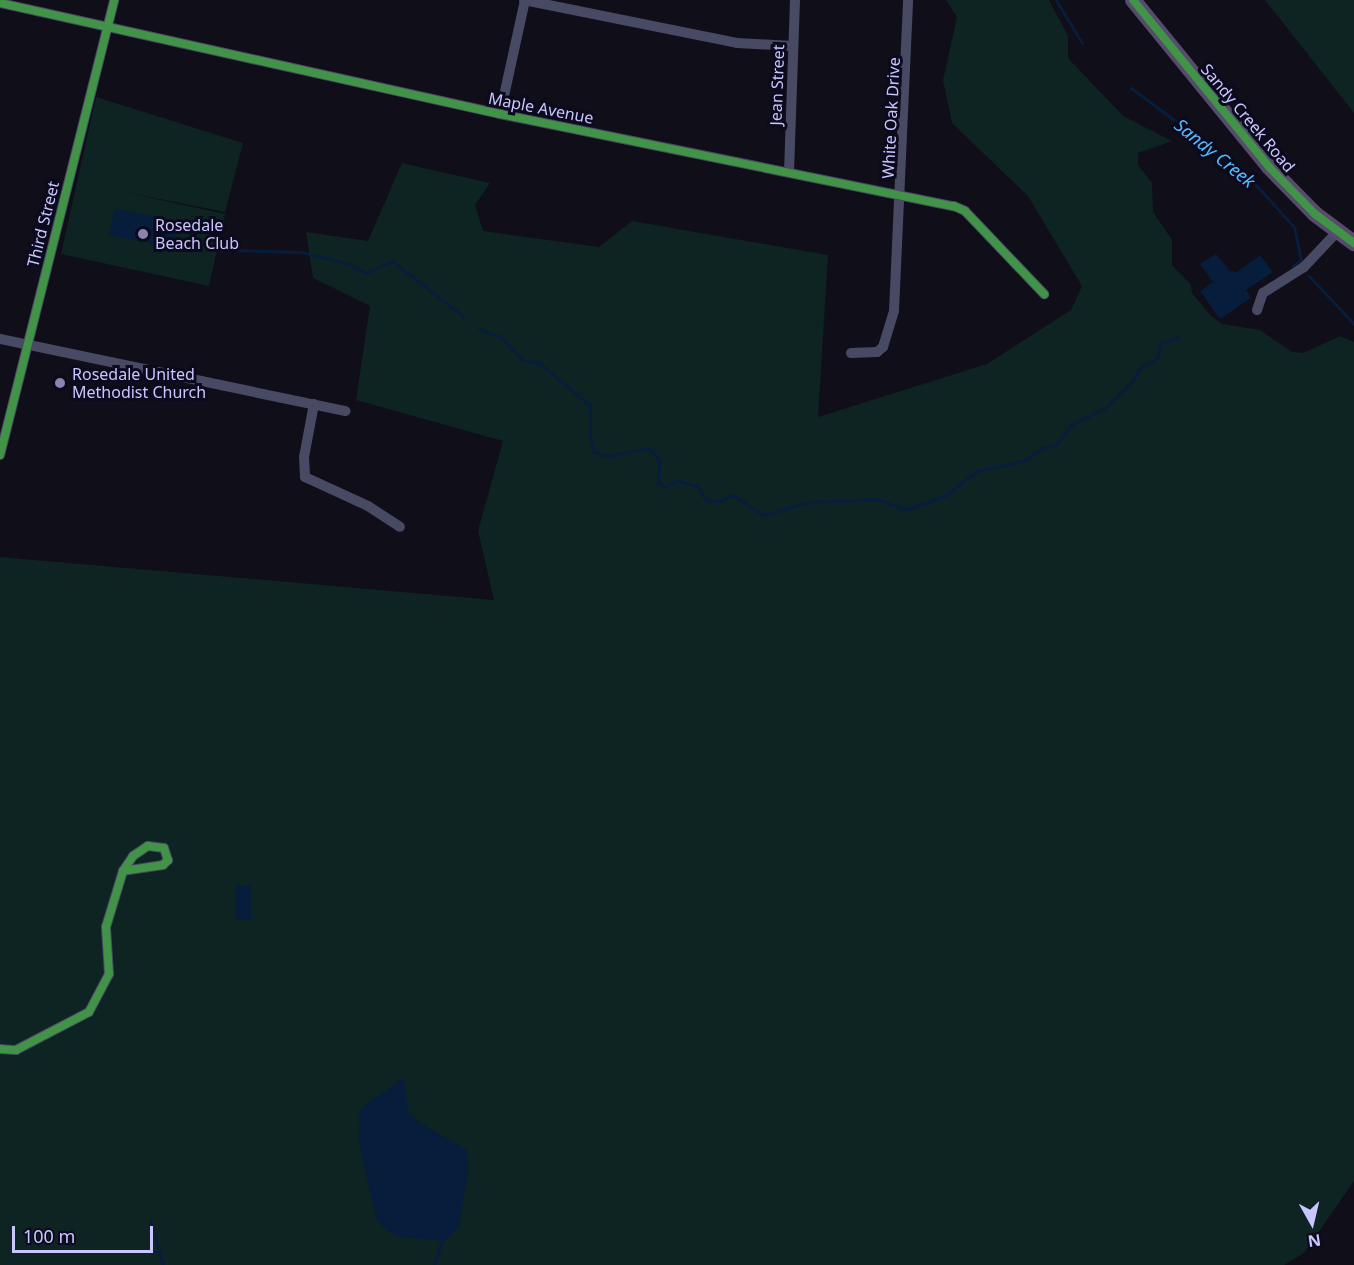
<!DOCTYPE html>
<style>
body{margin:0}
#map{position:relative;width:1354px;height:1265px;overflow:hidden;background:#100e19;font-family:"Noto Sans",sans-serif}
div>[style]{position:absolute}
.green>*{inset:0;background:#0d2423}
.water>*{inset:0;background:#071d3c}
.stream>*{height:3px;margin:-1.5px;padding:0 1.5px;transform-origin:1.5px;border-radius:1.5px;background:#071d3c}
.minor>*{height:10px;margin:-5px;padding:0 5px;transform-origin:5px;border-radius:5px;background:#484963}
.primary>*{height:16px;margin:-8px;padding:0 8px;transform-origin:8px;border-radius:8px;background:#564b6d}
.cycleway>*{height:8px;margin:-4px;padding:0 4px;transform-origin:4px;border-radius:4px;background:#419447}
.dots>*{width:16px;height:16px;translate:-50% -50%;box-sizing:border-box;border:3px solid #0c0a1d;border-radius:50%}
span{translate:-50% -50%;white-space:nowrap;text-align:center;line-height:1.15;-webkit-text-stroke:6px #0c0a1d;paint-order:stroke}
.street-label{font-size:16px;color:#c9c6ff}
.poi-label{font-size:16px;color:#c9c6ff}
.left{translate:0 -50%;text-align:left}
.water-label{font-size:18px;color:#54baff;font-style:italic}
.north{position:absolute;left:1282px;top:1193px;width:60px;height:60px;-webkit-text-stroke:4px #0c0a1d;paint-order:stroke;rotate:172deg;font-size:16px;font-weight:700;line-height:24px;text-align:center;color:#c9c6ff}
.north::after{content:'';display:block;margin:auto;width:21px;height:27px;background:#c9c6ff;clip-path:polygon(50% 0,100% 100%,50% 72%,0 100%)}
.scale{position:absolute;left:12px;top:1226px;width:141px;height:27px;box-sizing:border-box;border:3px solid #c9c6ff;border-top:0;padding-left:8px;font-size:18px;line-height:21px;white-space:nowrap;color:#c9c6ff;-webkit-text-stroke:4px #0c0a1d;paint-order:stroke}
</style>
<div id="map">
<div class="green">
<div style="clip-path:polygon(946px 0,1049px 0,1068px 36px,1068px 58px,1123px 116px,1172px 141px,1138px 153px,1138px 165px,1152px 183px,1153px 212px,1172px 240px,1172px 265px,1191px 285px,1192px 293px,1211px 316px,1222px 324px,1260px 330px,1292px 352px,1303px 353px,1340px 336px,1354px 342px,1354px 1181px,1304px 1253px,1284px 1265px,0 1265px,0 557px,494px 600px,478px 531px,503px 441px,356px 400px,370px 306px,313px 278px,306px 232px,368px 241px,402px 163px,490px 183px,475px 205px,483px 231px,599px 247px,632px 221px,828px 255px,818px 417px,987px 364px,1071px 310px,1082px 286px,1028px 196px,952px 123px,943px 80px,957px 17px)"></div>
<div style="clip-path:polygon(1265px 0,1354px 0,1354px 113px)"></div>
<div style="clip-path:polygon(96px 97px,243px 143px,225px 212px,124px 192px,225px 214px,209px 286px,61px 254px)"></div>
</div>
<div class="water">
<div style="clip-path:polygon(115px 209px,178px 221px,173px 247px,109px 235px)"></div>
<div style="clip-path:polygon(1216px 254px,1230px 271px,1237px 272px,1260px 255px,1273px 272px,1246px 290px,1251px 298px,1220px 319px,1200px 291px,1213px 282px,1200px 264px)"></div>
<div style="clip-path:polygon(236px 885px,251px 885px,251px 920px,235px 919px)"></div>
<div style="clip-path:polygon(403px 1078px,409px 1112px,417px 1121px,467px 1150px,468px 1172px,459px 1226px,445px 1241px,400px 1237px,386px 1230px,377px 1220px,367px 1180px,358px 1139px,360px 1109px)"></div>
</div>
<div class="stream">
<div style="left:1056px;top:0;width:50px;rotate:58.8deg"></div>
<div style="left:1131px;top:88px;width:141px;rotate:36.6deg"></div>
<div style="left:1244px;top:172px;width:74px;rotate:47.7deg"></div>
<div style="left:1294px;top:227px;width:34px;rotate:78deg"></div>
<div style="left:1301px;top:260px;width:10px;rotate:143deg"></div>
<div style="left:232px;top:250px;width:69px;rotate:1.7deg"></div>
<div style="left:301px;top:252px;width:49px;rotate:14deg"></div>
<div style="left:349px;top:264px;width:19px;rotate:28deg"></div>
<div style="left:366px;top:273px;width:29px;rotate:-25deg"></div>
<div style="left:392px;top:261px;width:91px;rotate:37.9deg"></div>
<div style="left:1309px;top:276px;width:66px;rotate:46.8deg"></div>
<div style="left:479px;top:329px;width:23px;rotate:20deg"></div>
<div style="left:501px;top:337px;width:32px;rotate:46deg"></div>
<div style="left:523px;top:360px;width:16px;rotate:11deg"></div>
<div style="left:539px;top:363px;width:66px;rotate:39.5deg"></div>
<div style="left:590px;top:405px;width:32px;rotate:90deg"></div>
<div style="left:590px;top:437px;width:16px;rotate:75deg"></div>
<div style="left:594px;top:452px;width:14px;rotate:17deg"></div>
<div style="left:607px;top:456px;width:42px;rotate:-11deg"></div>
<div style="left:648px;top:448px;width:16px;rotate:45deg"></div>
<div style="left:659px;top:459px;width:24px;rotate:92deg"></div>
<div style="left:658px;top:483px;width:8px;rotate:30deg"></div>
<div style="left:665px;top:487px;width:14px;rotate:-30deg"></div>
<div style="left:677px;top:480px;width:21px;rotate:17deg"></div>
<div style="left:697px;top:486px;width:15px;rotate:58deg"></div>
<div style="left:705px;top:499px;width:15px;rotate:8deg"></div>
<div style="left:720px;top:501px;width:14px;rotate:-25deg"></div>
<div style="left:733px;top:495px;width:37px;rotate:33deg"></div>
<div style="left:764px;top:515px;width:46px;rotate:-16.5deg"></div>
<div style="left:808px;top:502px;width:70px;rotate:-2.5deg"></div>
<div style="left:878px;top:499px;width:30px;rotate:21deg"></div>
<div style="left:906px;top:510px;width:43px;rotate:-20.6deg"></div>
<div style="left:946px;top:495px;width:39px;rotate:-38deg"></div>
<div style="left:977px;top:471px;width:47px;rotate:-12.3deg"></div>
<div style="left:1023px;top:461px;width:24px;rotate:-33deg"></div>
<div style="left:1043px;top:448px;width:13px;rotate:-13deg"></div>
<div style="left:1056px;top:445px;width:25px;rotate:-53deg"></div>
<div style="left:1071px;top:425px;width:39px;rotate:-27deg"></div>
<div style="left:1106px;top:407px;width:38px;rotate:-45deg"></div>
<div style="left:1133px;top:380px;width:14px;rotate:-60deg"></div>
<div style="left:1140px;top:368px;width:19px;rotate:-28deg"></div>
<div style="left:1157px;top:359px;width:16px;rotate:-79deg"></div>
<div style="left:1160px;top:343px;width:19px;rotate:-16deg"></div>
<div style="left:150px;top:1220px;width:47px;rotate:73.9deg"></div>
<div style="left:434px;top:1265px;width:25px;rotate:-72deg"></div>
</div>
<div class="minor">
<div style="left:524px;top:0;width:217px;rotate:11.4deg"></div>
<div style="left:737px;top:43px;width:56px;rotate:3.1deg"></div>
<div style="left:0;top:3px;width:512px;rotate:12.52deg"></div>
<div style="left:500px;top:114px;width:463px;rotate:11.5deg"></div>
<div style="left:954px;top:206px;width:12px;rotate:24deg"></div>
<div style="left:965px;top:211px;width:115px;rotate:46.4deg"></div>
<div style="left:500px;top:114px;width:117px;rotate:-77.6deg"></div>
<div style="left:789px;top:172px;width:172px;rotate:-88deg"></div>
<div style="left:1257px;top:310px;width:18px;rotate:-71deg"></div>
<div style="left:1263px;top:293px;width:49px;rotate:-32.4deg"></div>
<div style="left:1304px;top:267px;width:48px;rotate:-46.7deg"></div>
<div style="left:0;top:339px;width:353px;rotate:11.8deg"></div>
<div style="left:851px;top:353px;width:26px;rotate:-2deg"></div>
<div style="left:877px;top:352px;width:8px;rotate:-40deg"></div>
<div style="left:883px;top:347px;width:38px;rotate:-73deg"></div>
<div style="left:894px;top:311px;width:311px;rotate:-87.4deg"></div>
<div style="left:314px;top:404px;width:54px;rotate:100.7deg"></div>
<div style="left:304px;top:457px;width:20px;rotate:87deg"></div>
<div style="left:305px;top:477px;width:69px;rotate:24.7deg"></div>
<div style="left:368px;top:506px;width:38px;rotate:33deg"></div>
<div style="left:0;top:455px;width:469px;rotate:-75.9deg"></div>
<div style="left:0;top:1049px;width:16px;rotate:4deg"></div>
<div style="left:16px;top:1050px;width:82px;rotate:-27.5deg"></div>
<div style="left:89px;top:1012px;width:43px;rotate:-62.2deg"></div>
<div style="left:109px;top:974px;width:47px;rotate:-93.7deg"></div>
<div style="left:106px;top:927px;width:59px;rotate:-73.1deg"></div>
<div style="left:123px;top:871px;width:18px;rotate:-56deg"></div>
<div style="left:133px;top:856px;width:18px;rotate:-34deg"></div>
<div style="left:148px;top:846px;width:16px;rotate:7deg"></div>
<div style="left:164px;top:848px;width:13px;rotate:72deg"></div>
<div style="left:168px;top:860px;width:7px;rotate:135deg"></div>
<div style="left:163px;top:865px;width:40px;rotate:171.5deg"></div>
</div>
<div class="primary">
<div style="left:1133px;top:0;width:215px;rotate:50.8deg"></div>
<div style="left:1269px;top:167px;width:66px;rotate:45.6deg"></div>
<div style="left:1315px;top:214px;width:49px;rotate:36.6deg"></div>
</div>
<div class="cycleway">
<div style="left:1133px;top:0;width:215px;rotate:50.8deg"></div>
<div style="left:1269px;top:167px;width:66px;rotate:45.6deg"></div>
<div style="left:1315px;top:214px;width:49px;rotate:36.6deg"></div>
<div style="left:0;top:3px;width:512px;rotate:12.52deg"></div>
<div style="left:500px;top:114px;width:463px;rotate:11.5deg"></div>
<div style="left:954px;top:206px;width:12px;rotate:24deg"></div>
<div style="left:965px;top:211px;width:115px;rotate:46.4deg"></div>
<div style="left:0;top:455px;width:469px;rotate:-75.9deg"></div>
<div style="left:0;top:1049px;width:16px;rotate:4deg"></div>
<div style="left:16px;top:1050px;width:82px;rotate:-27.5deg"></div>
<div style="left:89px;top:1012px;width:43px;rotate:-62.2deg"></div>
<div style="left:109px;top:974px;width:47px;rotate:-93.7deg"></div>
<div style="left:106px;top:927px;width:59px;rotate:-73.1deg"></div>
<div style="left:123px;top:871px;width:18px;rotate:-56deg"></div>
<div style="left:133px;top:856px;width:18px;rotate:-34deg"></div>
<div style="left:148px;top:846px;width:16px;rotate:7deg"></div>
<div style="left:164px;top:848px;width:13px;rotate:72deg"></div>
<div style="left:168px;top:860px;width:7px;rotate:135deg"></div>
<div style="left:163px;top:865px;width:40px;rotate:171.5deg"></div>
</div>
<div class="dots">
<div style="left:143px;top:234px;background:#8886ae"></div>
<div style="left:60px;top:383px;background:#8886ae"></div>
</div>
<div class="street-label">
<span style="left:777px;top:85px;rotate:-88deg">Jean Street</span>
<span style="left:541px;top:108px;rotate:11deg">Maple Avenue</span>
<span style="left:891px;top:118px;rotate:-87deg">White Oak Drive</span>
<span style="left:1248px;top:118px;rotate:50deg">Sandy Creek Road</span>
<span style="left:43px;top:224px;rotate:-76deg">Third Street</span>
</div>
<div class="poi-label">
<span class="left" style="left:155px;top:234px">Rosedale<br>Beach Club</span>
<span class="left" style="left:72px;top:383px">Rosedale United<br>Methodist Church</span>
</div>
<div class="water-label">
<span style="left:1215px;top:153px;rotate:39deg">Sandy Creek</span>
</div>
<div class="north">N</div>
<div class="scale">100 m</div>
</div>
